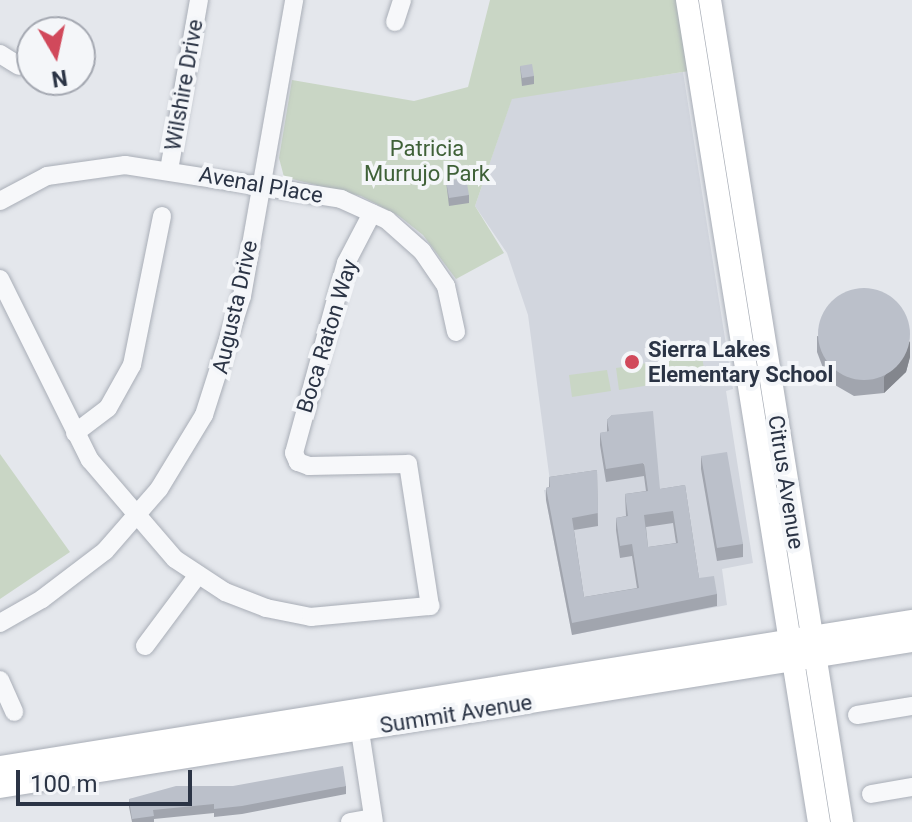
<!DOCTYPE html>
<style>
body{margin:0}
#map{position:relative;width:912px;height:822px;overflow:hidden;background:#e4e7ec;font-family:Roboto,sans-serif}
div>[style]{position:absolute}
.built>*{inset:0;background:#d2d6de}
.green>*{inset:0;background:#c9d6c5}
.roads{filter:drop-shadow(0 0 2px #a9aeb7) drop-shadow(0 0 2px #a9aeb7)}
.minor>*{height:18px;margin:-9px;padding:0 9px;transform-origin:9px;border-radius:9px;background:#f7f8fa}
.major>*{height:22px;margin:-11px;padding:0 11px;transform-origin:11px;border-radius:11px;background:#fff}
.wall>*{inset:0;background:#a1a5ae}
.shaded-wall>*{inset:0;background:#83868d}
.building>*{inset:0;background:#bbc0ca}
.round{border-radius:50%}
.dots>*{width:22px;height:22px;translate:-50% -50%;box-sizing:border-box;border:4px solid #f4f6f9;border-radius:50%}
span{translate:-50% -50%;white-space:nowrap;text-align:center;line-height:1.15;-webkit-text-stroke:8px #f4f6f9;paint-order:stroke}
.street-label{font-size:22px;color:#2b3445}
.park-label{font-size:22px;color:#3f6138}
.poi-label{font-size:22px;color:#2b3445;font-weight:700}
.left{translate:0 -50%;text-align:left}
.north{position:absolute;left:16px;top:16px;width:80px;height:80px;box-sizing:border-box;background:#f4f6f9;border:2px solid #a4a8b1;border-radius:50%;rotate:171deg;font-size:22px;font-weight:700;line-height:32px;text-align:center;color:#2b3445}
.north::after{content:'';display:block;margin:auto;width:28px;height:36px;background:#d1495b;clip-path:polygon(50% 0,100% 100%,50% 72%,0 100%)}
.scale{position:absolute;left:16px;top:770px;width:176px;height:36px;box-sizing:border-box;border:4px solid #2b3445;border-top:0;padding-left:10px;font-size:24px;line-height:28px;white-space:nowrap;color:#2b3445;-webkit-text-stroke:6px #f4f6f9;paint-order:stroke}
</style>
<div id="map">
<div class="built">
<div style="clip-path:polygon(683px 72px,733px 389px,726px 391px,753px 563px,722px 569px,727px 605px,572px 635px,546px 500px,544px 490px,551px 489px,528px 315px,507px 253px,475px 206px,512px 98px)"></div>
</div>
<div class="green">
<div style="clip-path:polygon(490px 0,677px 0,689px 71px,512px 99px,475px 206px,504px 253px,456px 279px,423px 235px,399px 216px,361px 196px,284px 177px,279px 158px,292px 80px,414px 101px,468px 87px)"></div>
<div style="clip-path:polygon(702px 355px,705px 377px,667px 382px,664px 361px)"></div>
<div style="clip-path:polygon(654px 362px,657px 384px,619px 390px,616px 368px)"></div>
<div style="clip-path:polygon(607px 370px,611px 391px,572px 397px,569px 375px)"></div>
<div style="clip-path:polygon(0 454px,70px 552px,0 599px)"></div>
</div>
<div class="roads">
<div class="minor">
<div style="left:395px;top:22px;width:23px;rotate:-72deg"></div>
<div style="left:0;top:54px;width:22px;rotate:32deg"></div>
<div style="left:169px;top:170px;width:173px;rotate:-80deg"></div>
<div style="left:0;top:201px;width:53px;rotate:-28deg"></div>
<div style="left:47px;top:176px;width:79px;rotate:-8deg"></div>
<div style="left:125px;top:165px;width:219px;rotate:8.9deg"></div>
<div style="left:341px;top:199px;width:51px;rotate:24.5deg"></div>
<div style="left:387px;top:220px;width:47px;rotate:41.5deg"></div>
<div style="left:422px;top:251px;width:42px;rotate:55.6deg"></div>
<div style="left:446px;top:286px;width:47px;rotate:77.7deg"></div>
<div style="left:0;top:279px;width:202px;rotate:63.6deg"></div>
<div style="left:90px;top:460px;width:130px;rotate:49.4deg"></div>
<div style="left:175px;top:559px;width:60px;rotate:33.4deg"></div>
<div style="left:225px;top:592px;width:44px;rotate:21.3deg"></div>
<div style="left:266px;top:608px;width:46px;rotate:11.3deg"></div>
<div style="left:311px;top:617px;width:120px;rotate:-5.3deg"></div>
<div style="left:430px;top:606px;width:144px;rotate:-98.8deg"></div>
<div style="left:408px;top:464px;width:99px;rotate:178.8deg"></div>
<div style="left:309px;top:466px;width:12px;rotate:-160deg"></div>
<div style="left:298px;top:462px;width:10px;rotate:-114deg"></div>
<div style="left:294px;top:453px;width:197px;rotate:-74.7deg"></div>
<div style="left:346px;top:263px;width:56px;rotate:-62.5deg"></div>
<div style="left:75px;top:433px;width:41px;rotate:-37.1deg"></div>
<div style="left:108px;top:408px;width:49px;rotate:-60.8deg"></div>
<div style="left:132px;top:365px;width:152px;rotate:-78.6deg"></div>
<div style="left:0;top:623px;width:48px;rotate:-29.7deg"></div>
<div style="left:42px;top:599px;width:79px;rotate:-37.3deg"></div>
<div style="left:105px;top:551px;width:82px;rotate:-48.9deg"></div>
<div style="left:159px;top:489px;width:87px;rotate:-58.7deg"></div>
<div style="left:204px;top:415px;width:125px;rotate:-72.3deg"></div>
<div style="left:242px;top:296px;width:301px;rotate:-80deg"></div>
<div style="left:145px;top:646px;width:89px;rotate:-53.3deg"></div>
<div style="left:0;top:680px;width:35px;rotate:66deg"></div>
<div style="left:857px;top:715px;width:56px;rotate:-9.3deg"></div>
<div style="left:358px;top:718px;width:105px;rotate:81.3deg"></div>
<div style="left:871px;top:794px;width:42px;rotate:-9.7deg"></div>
<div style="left:350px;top:822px;width:23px;rotate:-10deg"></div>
</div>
<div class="major">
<div style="left:687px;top:0;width:833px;rotate:80.88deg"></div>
<div style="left:710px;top:0;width:833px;rotate:80.88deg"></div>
<div style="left:0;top:767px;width:924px;rotate:-9.1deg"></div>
<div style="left:0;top:787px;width:924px;rotate:-9.1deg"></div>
</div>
</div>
<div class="wall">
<div style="clip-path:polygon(520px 66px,534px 76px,534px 84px,522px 86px)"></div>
<div style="clip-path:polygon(446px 181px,469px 195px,469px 203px,449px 206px)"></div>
<div style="clip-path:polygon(817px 336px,910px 357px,906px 372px,884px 393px,854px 396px,828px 381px,817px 352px)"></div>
<div style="clip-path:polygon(evenodd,612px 415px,660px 489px,685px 485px,699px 578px,717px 594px,717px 606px,572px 635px,546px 500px,546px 488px,549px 487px,549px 477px,597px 470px,598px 526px,574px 530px,584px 597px,637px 588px,632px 556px,620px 558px,616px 530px,616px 518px,626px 516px,625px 494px,646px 491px,644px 476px,606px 482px,600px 445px,600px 433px,607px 432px,607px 420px,612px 415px,673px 523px,676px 543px,648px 547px,646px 527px,673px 523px)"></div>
<div style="clip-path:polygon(701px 456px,743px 544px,743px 557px,717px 561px,701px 469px)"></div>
<div style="clip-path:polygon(346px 786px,346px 794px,242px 814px,214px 817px,214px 813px,154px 819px,154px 822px,132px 822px,129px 807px,129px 799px)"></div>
</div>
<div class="shaded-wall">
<div style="clip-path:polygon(910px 341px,910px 357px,906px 372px,884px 393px,884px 377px)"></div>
</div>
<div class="building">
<div style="clip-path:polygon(532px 64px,534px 76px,522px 78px,520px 66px)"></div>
<div style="clip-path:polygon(466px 178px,469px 195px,449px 198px,446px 181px)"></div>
<div class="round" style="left:818px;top:288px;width:92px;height:92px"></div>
<div style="clip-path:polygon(evenodd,653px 411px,660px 489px,685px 485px,699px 578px,714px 576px,717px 594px,572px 623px,546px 488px,550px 487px,549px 477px,597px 470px,598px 513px,572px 518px,584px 597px,639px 588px,632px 544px,620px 546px,616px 518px,628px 516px,625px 494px,648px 491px,644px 463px,606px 469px,600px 433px,609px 431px,607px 420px,612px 415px,653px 411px,673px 511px,678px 543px,648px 547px,644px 515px,673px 511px)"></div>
<div style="clip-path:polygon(727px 452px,743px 544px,717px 548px,701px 456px)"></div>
<div style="clip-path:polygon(343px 766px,346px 786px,242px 806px,214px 809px,214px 804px,153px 810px,154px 816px,132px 819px,129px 799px,176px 786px,233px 786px)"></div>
</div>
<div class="dots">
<div style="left:632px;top:362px;background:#d1495b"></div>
</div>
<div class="street-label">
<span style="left:184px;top:85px;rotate:-80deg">Wilshire Drive</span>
<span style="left:261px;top:185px;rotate:10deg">Avenal Place</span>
<span style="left:235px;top:307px;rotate:-77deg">Augusta Drive</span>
<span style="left:327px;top:336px;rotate:-73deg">Boca Raton Way</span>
<span style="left:786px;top:482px;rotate:81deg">Citrus Avenue</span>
<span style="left:456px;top:714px;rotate:-9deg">Summit Avenue</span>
</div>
<div class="park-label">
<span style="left:427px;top:161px">Patricia<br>Murrujo Park</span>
</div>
<div class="poi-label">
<span class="left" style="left:648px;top:362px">Sierra Lakes<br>Elementary School</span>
</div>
<div class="north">N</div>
<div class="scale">100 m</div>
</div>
